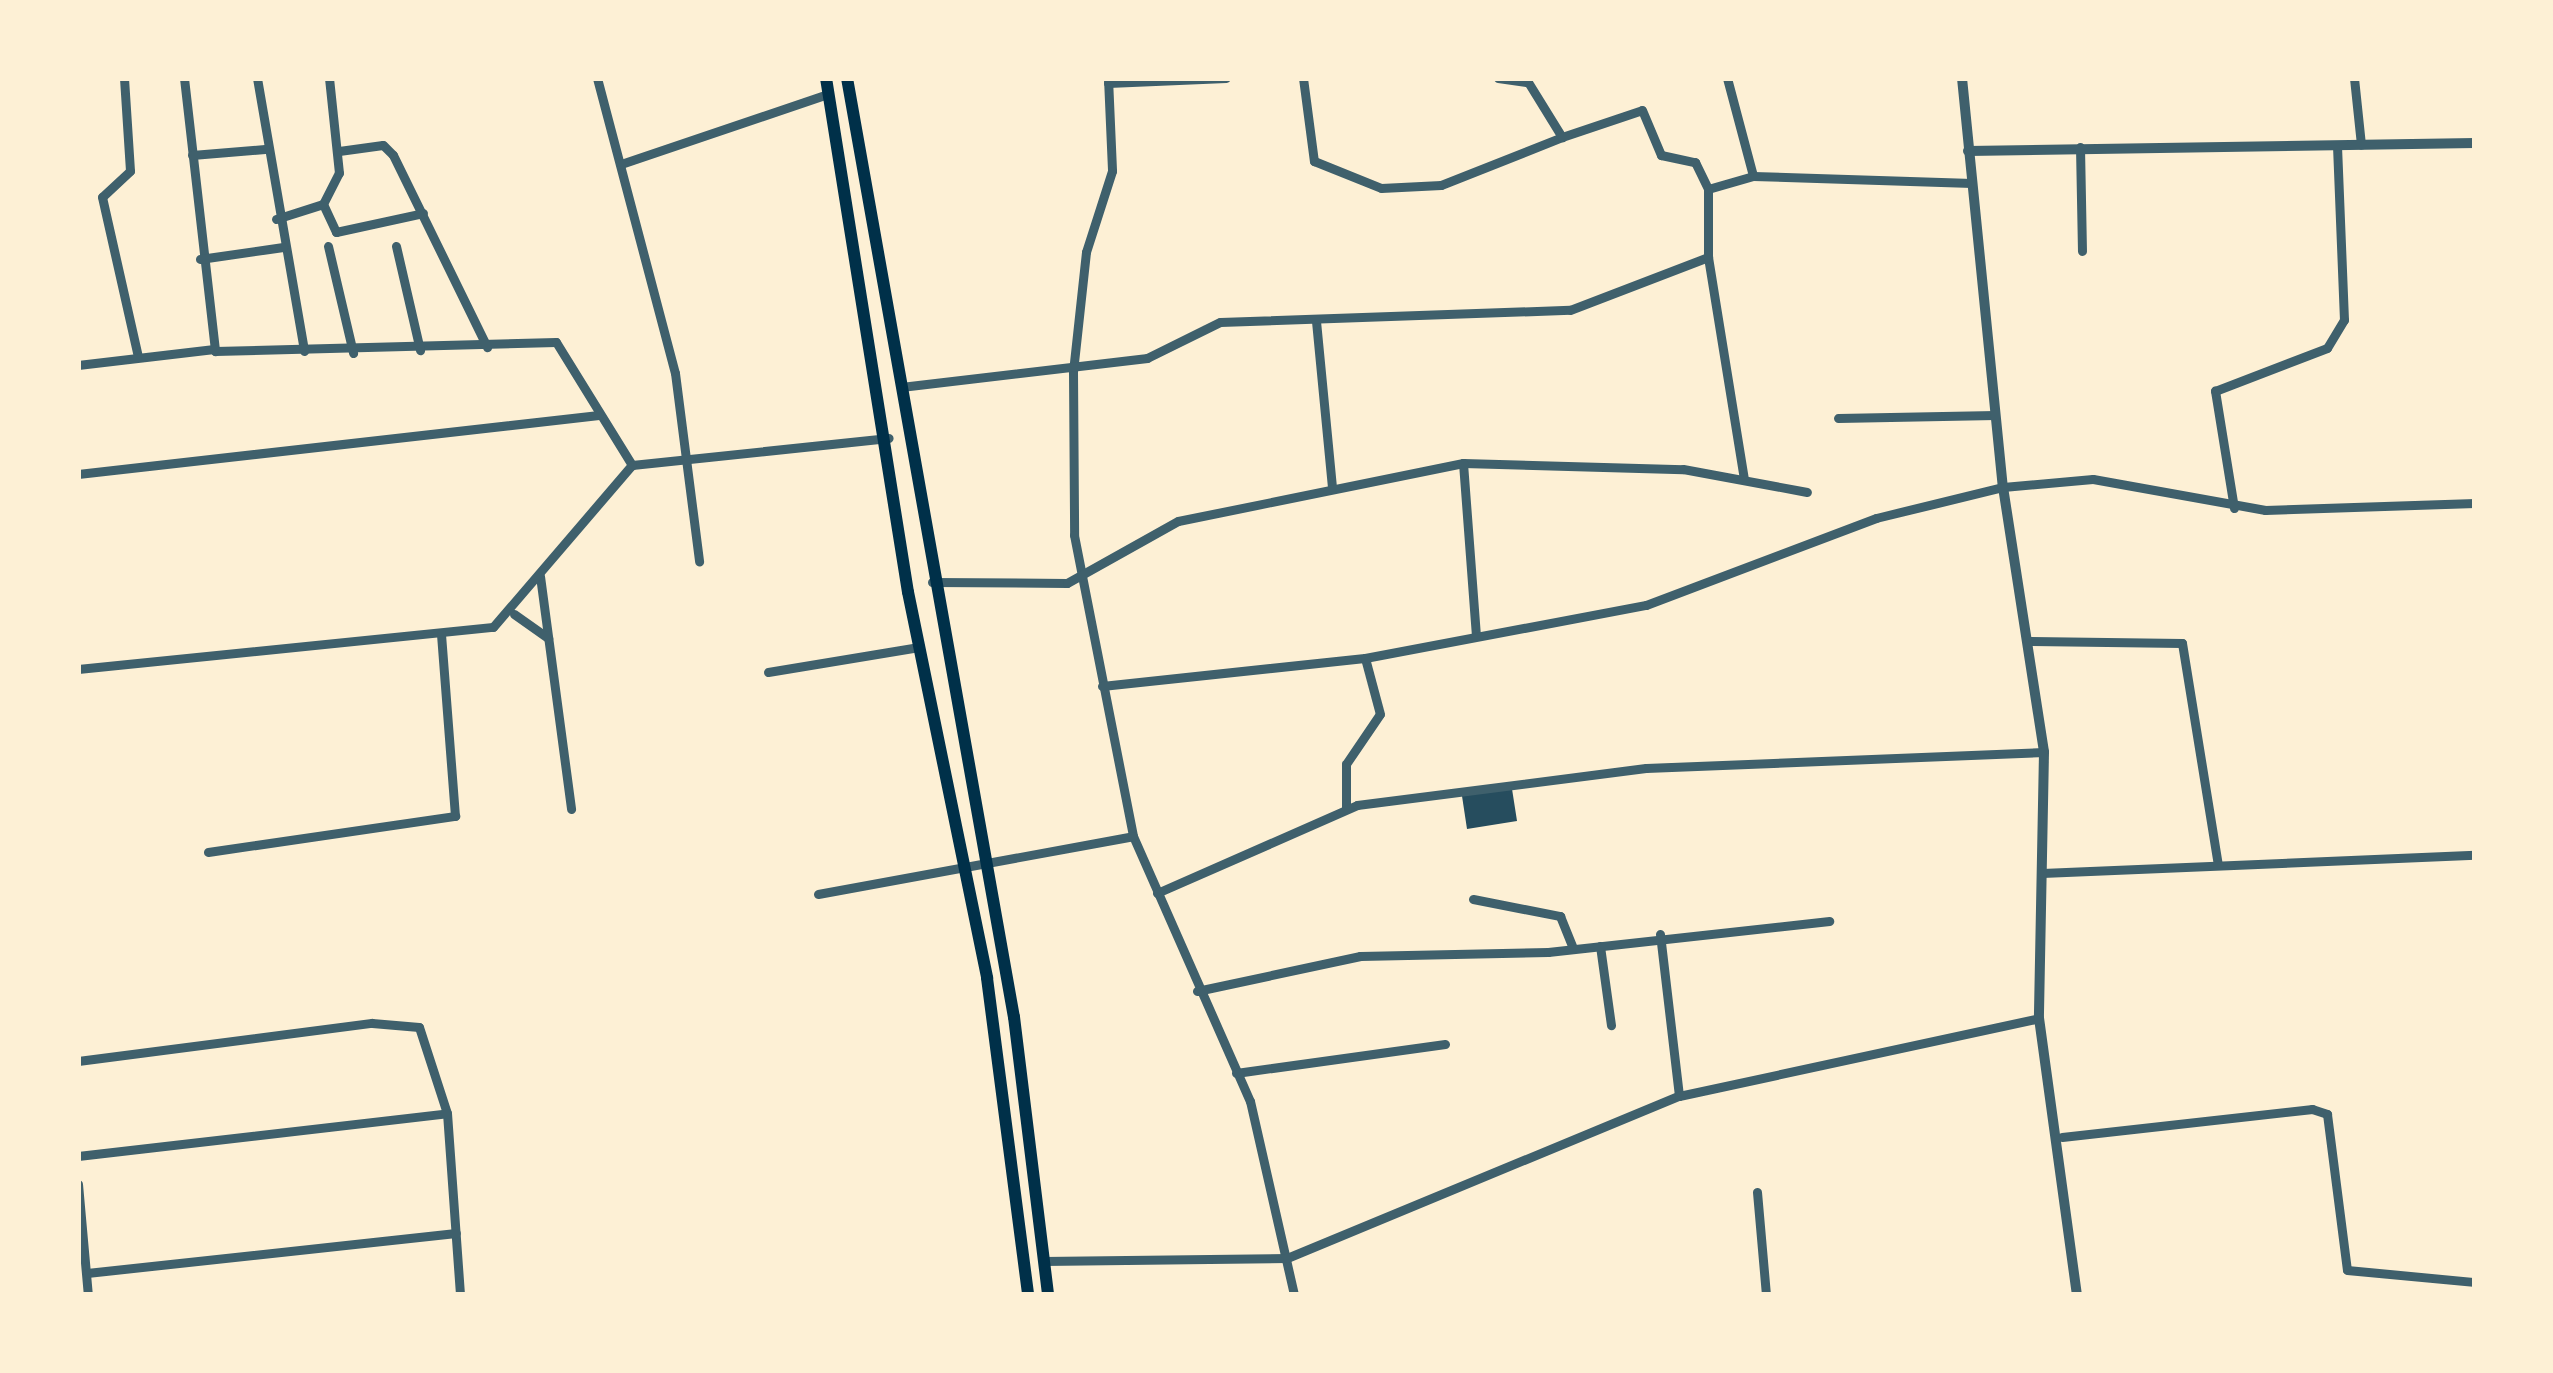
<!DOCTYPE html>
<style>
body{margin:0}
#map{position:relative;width:2553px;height:1373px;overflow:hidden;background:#fdf0d5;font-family:Roboto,sans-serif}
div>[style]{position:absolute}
.building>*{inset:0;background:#264d5e}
.minor>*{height:9px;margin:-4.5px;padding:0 4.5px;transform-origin:4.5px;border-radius:4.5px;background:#3f606c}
.tertiary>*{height:10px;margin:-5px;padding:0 5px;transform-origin:5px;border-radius:5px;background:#3f606c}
.secondary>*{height:12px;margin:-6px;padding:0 6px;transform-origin:6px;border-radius:6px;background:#003049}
span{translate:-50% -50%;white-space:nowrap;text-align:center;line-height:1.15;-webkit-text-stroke:12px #fdf0d5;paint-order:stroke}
.frame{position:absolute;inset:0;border:81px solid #fdf0d5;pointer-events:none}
</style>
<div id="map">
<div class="building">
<div style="clip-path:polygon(1512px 789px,1517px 821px,1467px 829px,1462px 796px)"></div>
</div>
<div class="minor">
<div style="left:124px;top:78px;width:93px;rotate:86.3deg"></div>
<div style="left:130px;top:171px;width:38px;rotate:137deg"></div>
<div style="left:102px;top:197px;width:164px;rotate:77.3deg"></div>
<div style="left:184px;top:78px;width:275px;rotate:83.5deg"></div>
<div style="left:215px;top:351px;width:341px;rotate:-1.5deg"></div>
<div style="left:556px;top:342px;width:145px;rotate:58.3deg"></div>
<div style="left:632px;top:465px;width:258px;rotate:-6deg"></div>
<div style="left:257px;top:78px;width:277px;rotate:80.2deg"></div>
<div style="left:597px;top:78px;width:305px;rotate:75.2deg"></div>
<div style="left:675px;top:373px;width:190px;rotate:82.7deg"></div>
<div style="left:1108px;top:78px;width:93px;rotate:87.5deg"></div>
<div style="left:1112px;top:171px;width:85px;rotate:107.8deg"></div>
<div style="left:1086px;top:252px;width:121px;rotate:96.2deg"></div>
<div style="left:1073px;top:372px;width:163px;rotate:89.6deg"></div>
<div style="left:1074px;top:535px;width:307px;rotate:78.9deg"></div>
<div style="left:1133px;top:836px;width:290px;rotate:66.2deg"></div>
<div style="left:1250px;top:1101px;width:199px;rotate:77.2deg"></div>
<div style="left:1303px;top:78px;width:84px;rotate:82.5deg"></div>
<div style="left:1314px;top:161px;width:72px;rotate:21.9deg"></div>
<div style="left:1381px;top:188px;width:60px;rotate:-2.9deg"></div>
<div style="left:1441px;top:185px;width:130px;rotate:-21.6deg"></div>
<div style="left:1498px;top:78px;width:30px;rotate:8deg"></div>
<div style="left:1528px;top:82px;width:65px;rotate:58.3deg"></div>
<div style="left:1562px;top:137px;width:84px;rotate:-18.6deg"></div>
<div style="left:1642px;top:110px;width:49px;rotate:67.1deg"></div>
<div style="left:1661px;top:155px;width:35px;rotate:12deg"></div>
<div style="left:1695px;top:162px;width:30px;rotate:64deg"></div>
<div style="left:1727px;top:78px;width:101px;rotate:75.1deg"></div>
<div style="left:2354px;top:78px;width:67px;rotate:84deg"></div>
<div style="left:1108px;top:83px;width:118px;rotate:-2.4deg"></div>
<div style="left:2080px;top:147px;width:104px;rotate:88.9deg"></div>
<div style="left:339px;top:151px;width:44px;rotate:-7.8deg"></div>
<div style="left:383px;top:145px;width:14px;rotate:45deg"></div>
<div style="left:393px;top:155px;width:214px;rotate:63.9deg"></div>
<div style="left:192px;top:155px;width:73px;rotate:-4.7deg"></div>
<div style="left:621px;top:164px;width:219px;rotate:-18.7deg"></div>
<div style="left:323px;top:204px;width:31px;rotate:65deg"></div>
<div style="left:336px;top:232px;width:89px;rotate:-12.3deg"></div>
<div style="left:276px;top:219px;width:49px;rotate:-17.7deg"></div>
<div style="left:323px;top:204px;width:35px;rotate:-63deg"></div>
<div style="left:339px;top:173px;width:96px;rotate:-96deg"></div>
<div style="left:328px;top:246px;width:110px;rotate:76.8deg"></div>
<div style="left:396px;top:246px;width:107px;rotate:77deg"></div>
<div style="left:1708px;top:257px;width:225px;rotate:80.8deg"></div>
<div style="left:200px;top:259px;width:84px;rotate:-8.2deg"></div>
<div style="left:1316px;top:321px;width:168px;rotate:84.5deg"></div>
<div style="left:78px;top:365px;width:137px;rotate:-6.7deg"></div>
<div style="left:901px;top:387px;width:248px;rotate:-6.7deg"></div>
<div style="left:1147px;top:358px;width:81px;rotate:-26.3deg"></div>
<div style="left:1220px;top:322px;width:350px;rotate:-2deg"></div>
<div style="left:1570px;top:310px;width:148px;rotate:-21deg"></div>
<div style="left:1708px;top:257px;width:68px;rotate:-90deg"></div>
<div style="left:1708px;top:189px;width:47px;rotate:-16.1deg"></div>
<div style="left:1753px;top:176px;width:219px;rotate:1.8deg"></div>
<div style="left:1838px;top:418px;width:157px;rotate:-1.1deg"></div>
<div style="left:1463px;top:463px;width:220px;rotate:1.6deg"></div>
<div style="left:1683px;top:469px;width:126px;rotate:10.5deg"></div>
<div style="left:78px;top:474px;width:524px;rotate:-6.46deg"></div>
<div style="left:2234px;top:508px;width:119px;rotate:-99.2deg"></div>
<div style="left:2215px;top:391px;width:120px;rotate:-21deg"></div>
<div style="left:2327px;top:348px;width:33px;rotate:-59deg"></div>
<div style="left:2344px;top:320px;width:175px;rotate:-92.3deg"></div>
<div style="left:540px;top:576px;width:235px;rotate:82.4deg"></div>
<div style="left:932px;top:582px;width:135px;rotate:0.4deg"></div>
<div style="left:1067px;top:583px;width:127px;rotate:-29.2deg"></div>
<div style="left:1178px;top:521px;width:291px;rotate:-11.5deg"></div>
<div style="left:1463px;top:463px;width:172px;rotate:85.7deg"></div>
<div style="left:514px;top:614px;width:42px;rotate:35.2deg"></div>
<div style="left:2027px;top:641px;width:155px;rotate:0.7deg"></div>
<div style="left:2182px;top:643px;width:225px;rotate:80.8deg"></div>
<div style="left:78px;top:669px;width:417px;rotate:-5.8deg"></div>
<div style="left:493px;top:627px;width:213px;rotate:-49.4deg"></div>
<div style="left:768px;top:672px;width:153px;rotate:-9.4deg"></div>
<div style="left:1102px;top:686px;width:264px;rotate:-6.1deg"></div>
<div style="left:1365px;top:658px;width:286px;rotate:-10.7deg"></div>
<div style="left:1646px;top:605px;width:246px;rotate:-20.7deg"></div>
<div style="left:1876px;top:518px;width:131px;rotate:-13.7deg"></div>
<div style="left:2003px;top:487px;width:90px;rotate:-5.1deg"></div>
<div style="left:2093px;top:479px;width:175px;rotate:10.2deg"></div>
<div style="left:2265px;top:510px;width:210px;rotate:-1.9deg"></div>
<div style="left:1346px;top:807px;width:43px;rotate:-90deg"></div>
<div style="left:1346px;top:764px;width:60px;rotate:-55.8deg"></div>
<div style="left:1380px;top:714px;width:58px;rotate:-105deg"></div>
<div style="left:208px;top:852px;width:250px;rotate:-8.3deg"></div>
<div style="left:455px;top:816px;width:183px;rotate:-94.4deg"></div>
<div style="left:2042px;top:873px;width:433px;rotate:-2.4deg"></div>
<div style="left:1157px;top:893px;width:219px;rotate:-23.7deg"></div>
<div style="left:1357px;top:805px;width:291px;rotate:-7.3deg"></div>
<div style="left:1646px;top:768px;width:398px;rotate:-2.3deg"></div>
<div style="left:818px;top:894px;width:320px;rotate:-10.4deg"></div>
<div style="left:1473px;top:899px;width:89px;rotate:11.1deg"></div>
<div style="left:1560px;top:916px;width:35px;rotate:68deg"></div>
<div style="left:1660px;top:934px;width:163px;rotate:83.3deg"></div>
<div style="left:1600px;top:946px;width:80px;rotate:82.1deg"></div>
<div style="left:1197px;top:991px;width:167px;rotate:-12.1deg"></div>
<div style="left:1360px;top:956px;width:188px;rotate:-1.2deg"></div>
<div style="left:1548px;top:952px;width:283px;rotate:-6.3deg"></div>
<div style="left:78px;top:1061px;width:296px;rotate:-7.4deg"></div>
<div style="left:372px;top:1023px;width:47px;rotate:4.9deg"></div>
<div style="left:419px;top:1027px;width:90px;rotate:72deg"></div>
<div style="left:447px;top:1113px;width:182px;rotate:85.9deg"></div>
<div style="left:1236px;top:1073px;width:211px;rotate:-7.9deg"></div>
<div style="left:2062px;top:1137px;width:252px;rotate:-6.4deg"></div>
<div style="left:2312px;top:1109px;width:16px;rotate:18deg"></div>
<div style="left:2327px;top:1114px;width:157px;rotate:82.7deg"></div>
<div style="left:2347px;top:1270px;width:129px;rotate:5.4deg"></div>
<div style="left:78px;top:1156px;width:371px;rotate:-6.6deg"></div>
<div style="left:78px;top:1184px;width:111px;rotate:84.9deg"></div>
<div style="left:1757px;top:1192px;width:103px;rotate:85deg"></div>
<div style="left:1043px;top:1261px;width:244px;rotate:-0.7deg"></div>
<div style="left:1287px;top:1258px;width:424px;rotate:-22.5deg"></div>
<div style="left:1679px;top:1096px;width:368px;rotate:-12.2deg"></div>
<div style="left:87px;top:1273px;width:371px;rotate:-6.2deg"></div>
</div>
<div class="tertiary">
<div style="left:1962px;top:78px;width:411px;rotate:84.3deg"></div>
<div style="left:2003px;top:487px;width:268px;rotate:81.2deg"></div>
<div style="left:2044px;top:752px;width:266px;rotate:91.1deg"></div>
<div style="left:2039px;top:1018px;width:280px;rotate:82.2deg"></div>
<div style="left:1968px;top:151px;width:507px;rotate:-0.9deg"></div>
</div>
<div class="secondary">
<div style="left:826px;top:78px;width:520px;rotate:80.94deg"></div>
<div style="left:908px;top:592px;width:394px;rotate:78.4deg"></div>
<div style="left:987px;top:978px;width:320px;rotate:82.6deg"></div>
<div style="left:847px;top:78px;width:954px;rotate:79.92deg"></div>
<div style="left:1014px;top:1017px;width:280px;rotate:83deg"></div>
</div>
<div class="frame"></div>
</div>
